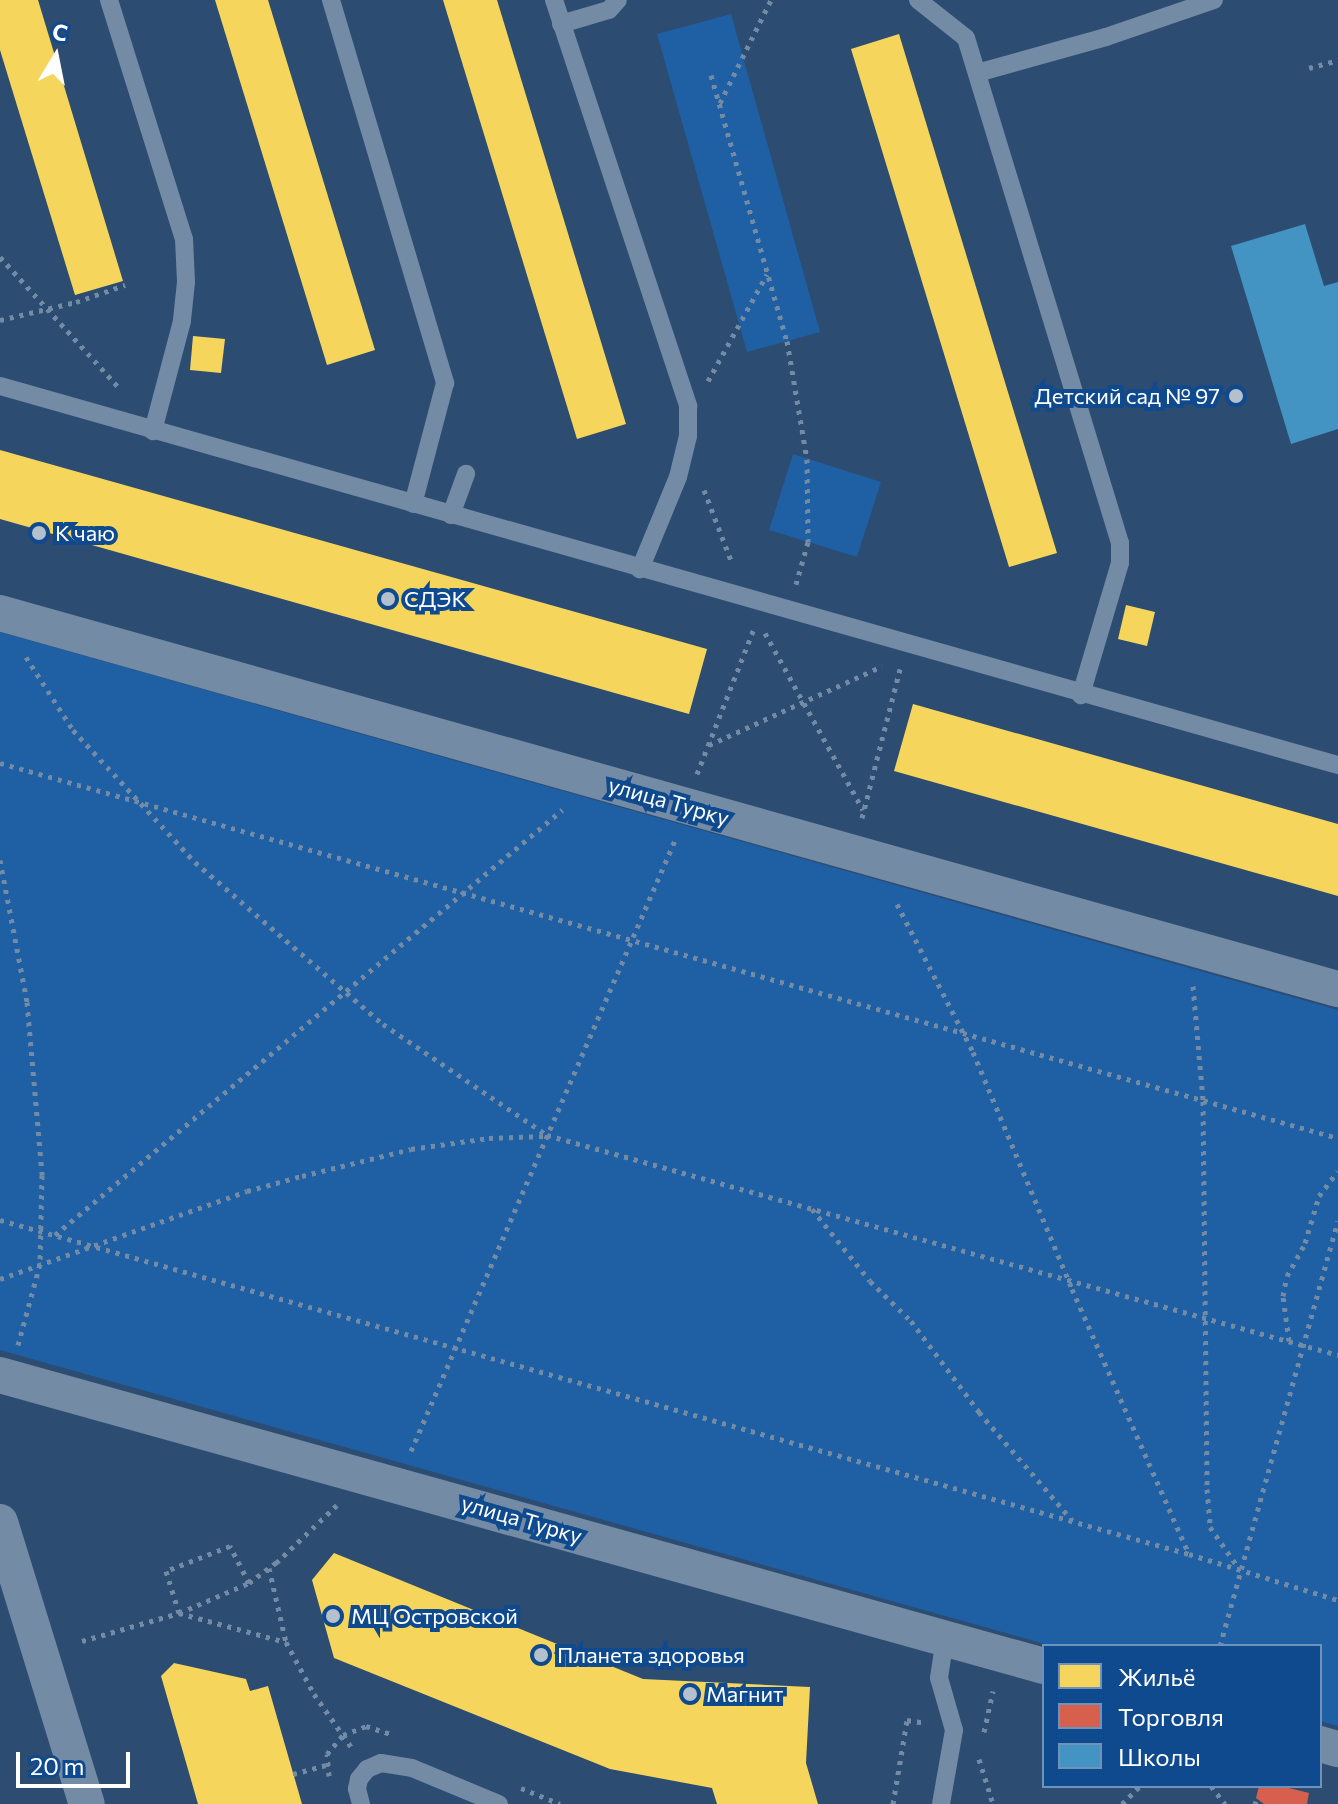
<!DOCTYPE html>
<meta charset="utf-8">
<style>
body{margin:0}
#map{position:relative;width:1338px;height:1804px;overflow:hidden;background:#2c4c71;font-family:Commissioner,sans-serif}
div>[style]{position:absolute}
.green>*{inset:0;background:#1f5fa4}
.homes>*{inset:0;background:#f6d55c}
.shops>*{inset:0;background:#d6604d}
.schools>*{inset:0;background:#4393c3}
.path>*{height:5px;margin-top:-2.5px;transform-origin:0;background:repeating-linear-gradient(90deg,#738ba5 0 4px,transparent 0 10px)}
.service>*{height:18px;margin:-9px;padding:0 9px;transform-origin:9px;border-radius:9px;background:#738ba5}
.minor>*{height:36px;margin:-18px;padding:0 18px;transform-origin:18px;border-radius:18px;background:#738ba5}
.dots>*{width:22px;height:22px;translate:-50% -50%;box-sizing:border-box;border:4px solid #0f4a8e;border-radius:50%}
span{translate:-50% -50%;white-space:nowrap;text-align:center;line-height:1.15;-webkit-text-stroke:8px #0f4a8e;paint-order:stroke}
.poi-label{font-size:22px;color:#fff}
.right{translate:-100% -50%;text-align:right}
.left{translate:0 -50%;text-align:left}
.street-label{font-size:22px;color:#fff}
.legend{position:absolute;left:1042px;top:1644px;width:280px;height:144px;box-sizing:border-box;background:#0f4a8e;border:2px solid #6f92bb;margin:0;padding:10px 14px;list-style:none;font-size:24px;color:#fff}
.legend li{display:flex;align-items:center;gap:16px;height:40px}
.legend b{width:40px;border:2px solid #6f92bb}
.north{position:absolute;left:16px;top:16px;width:80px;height:80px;-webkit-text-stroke:6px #0f4a8e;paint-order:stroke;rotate:10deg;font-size:22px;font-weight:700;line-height:32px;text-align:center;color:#fff}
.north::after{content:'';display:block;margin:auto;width:28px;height:36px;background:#fff;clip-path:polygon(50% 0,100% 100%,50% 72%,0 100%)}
.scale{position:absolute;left:16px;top:1752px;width:114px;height:36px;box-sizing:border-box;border:4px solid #fff;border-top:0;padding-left:10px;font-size:24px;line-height:28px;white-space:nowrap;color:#fff;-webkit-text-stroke:6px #0f4a8e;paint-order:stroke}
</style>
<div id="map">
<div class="green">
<div style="clip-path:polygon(731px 14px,820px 332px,747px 352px,657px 34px)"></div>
<div style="clip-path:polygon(793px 454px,881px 482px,857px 557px,769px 530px)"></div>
<div style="clip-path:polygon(0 632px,1338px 1010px,1338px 1726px,1320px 1721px,1320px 1646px,1052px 1646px,0 1350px)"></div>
</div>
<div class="homes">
<div style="clip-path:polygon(0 0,38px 0,123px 281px,75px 295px,0 50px)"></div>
<div style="clip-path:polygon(215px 0,268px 0,375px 350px,327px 365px)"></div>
<div style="clip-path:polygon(443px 0,497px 0,626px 424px,577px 439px)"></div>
<div style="clip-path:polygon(899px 34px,1057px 553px,1009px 567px,851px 49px)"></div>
<div style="clip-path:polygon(193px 336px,225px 339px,221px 373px,190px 370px)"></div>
<div style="clip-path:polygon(0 450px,707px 649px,689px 714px,0 519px)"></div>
<div style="clip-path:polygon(1126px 605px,1155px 612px,1147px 646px,1118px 639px)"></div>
<div style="clip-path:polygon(913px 704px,1338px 824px,1338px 896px,894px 771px)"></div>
<div style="clip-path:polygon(334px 1553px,643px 1679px,810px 1687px,806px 1763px,818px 1804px,717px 1804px,712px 1788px,610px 1769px,334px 1658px,312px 1580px)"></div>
<div style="clip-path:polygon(174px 1663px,246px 1679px,250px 1691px,268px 1686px,302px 1804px,198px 1804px,161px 1676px)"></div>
</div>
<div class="shops">
<div style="clip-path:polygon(1259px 1786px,1281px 1786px,1309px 1793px,1307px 1804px,1264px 1804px,1256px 1798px)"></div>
</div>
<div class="schools">
<div style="clip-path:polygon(1305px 224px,1324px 286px,1338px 282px,1338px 429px,1291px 444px,1231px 246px)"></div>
</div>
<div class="path">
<div style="left:1309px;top:68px;width:30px;rotate:-15deg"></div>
<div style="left:711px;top:75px;width:277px;rotate:74.1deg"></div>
<div style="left:787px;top:341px;width:120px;rotate:80.4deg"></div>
<div style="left:807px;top:459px;width:83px;rotate:89.3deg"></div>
<div style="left:808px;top:542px;width:44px;rotate:105.9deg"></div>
<div style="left:720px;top:103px;width:115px;rotate:-63.7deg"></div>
<div style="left:0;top:257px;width:178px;rotate:47.7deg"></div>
<div style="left:0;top:320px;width:78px;rotate:-13.3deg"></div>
<div style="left:76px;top:302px;width:52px;rotate:-19.1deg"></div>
<div style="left:708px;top:381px;width:122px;rotate:-61.1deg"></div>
<div style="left:704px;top:490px;width:78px;rotate:69deg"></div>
<div style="left:765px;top:633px;width:202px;rotate:61deg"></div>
<div style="left:26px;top:657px;width:87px;rotate:57.2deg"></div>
<div style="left:73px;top:730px;width:180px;rotate:47.3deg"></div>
<div style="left:195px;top:862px;width:248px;rotate:40.8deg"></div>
<div style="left:383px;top:1024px;width:198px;rotate:34.1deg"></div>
<div style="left:547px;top:1135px;width:821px;rotate:15.54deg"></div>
<div style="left:709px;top:745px;width:190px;rotate:-24.5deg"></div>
<div style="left:0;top:763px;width:1390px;rotate:15.66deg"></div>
<div style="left:697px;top:774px;width:159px;rotate:-68.6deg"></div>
<div style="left:862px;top:818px;width:154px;rotate:-75.7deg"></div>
<div style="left:0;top:860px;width:145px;rotate:79.2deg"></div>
<div style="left:27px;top:1002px;width:174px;rotate:85deg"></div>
<div style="left:42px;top:1175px;width:89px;rotate:91.3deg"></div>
<div style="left:40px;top:1264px;width:84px;rotate:105.2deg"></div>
<div style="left:897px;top:904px;width:166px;rotate:62.8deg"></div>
<div style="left:973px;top:1052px;width:257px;rotate:67.3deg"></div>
<div style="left:1072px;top:1289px;width:290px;rotate:66.2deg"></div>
<div style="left:1193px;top:986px;width:115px;rotate:85deg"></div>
<div style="left:1203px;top:1101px;width:388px;rotate:89.4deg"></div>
<div style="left:1207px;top:1489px;width:38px;rotate:85deg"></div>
<div style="left:1210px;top:1527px;width:52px;rotate:55.1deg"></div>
<div style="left:812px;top:1209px;width:92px;rotate:51.1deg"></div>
<div style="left:870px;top:1281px;width:57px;rotate:44.3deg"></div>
<div style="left:911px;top:1321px;width:114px;rotate:53.2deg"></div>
<div style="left:979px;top:1412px;width:143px;rotate:49.3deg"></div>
<div style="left:0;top:1220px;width:1235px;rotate:15.69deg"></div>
<div style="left:1189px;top:1554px;width:156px;rotate:17.2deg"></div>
<div style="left:55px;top:1235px;width:662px;rotate:-39.97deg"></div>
<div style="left:0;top:1279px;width:262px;rotate:-19.6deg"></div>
<div style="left:247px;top:1191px;width:57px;rotate:-15.3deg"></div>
<div style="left:302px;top:1176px;width:112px;rotate:-13.9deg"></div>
<div style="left:411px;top:1149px;width:79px;rotate:-8deg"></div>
<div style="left:489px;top:1138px;width:56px;rotate:-2deg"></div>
<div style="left:1289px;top:1341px;width:45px;rotate:-97.6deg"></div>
<div style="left:1283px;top:1296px;width:20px;rotate:-79deg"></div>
<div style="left:1287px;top:1276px;width:38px;rotate:-61deg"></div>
<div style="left:1305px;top:1243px;width:49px;rotate:-73.4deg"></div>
<div style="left:1319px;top:1196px;width:31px;rotate:-53deg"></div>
<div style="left:411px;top:1451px;width:666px;rotate:-66.63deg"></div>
<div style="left:269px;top:1568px;width:76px;rotate:77.1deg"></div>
<div style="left:286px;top:1642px;width:59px;rotate:61.7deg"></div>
<div style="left:314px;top:1694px;width:66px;rotate:54.9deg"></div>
<div style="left:249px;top:1583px;width:42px;rotate:-117.2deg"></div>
<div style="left:230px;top:1546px;width:69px;rotate:158.7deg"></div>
<div style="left:166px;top:1571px;width:44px;rotate:72.8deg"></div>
<div style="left:179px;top:1613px;width:111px;rotate:15.2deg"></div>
<div style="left:82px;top:1641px;width:101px;rotate:-16.1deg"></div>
<div style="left:179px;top:1613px;width:76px;rotate:-23.2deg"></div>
<div style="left:249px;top:1583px;width:34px;rotate:-37deg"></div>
<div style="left:276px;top:1563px;width:84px;rotate:-43.6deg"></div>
<div style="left:1220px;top:1646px;width:441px;rotate:-74.5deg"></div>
<div style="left:984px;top:1732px;width:42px;rotate:-77.6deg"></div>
<div style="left:979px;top:1759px;width:47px;rotate:72.7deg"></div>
<div style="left:293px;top:1774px;width:34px;rotate:-15deg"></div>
<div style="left:329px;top:1776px;width:22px;rotate:-95deg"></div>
<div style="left:327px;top:1754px;width:25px;rotate:-50deg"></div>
<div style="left:343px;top:1735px;width:25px;rotate:-21deg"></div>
<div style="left:366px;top:1726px;width:29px;rotate:18deg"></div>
<div style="left:1211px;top:1786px;width:23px;rotate:52deg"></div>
<div style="left:521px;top:1788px;width:42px;rotate:22.3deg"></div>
<div style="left:893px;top:1804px;width:85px;rotate:-80.5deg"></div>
<div style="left:907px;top:1720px;width:18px;rotate:9deg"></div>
<div style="left:1122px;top:1804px;width:25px;rotate:-45deg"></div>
<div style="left:1255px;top:1804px;width:3px;rotate:-72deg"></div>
</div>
<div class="service">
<div style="left:109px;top:0;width:250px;rotate:72.6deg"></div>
<div style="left:184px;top:239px;width:43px;rotate:87.3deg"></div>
<div style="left:186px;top:282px;width:39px;rotate:96deg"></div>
<div style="left:182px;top:321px;width:114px;rotate:104.8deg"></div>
<div style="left:331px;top:0;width:400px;rotate:73.4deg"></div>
<div style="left:445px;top:383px;width:125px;rotate:104.8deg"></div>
<div style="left:554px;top:0;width:428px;rotate:71.7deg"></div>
<div style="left:688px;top:406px;width:30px;rotate:90deg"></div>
<div style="left:688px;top:436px;width:42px;rotate:103.7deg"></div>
<div style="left:678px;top:477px;width:100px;rotate:112.4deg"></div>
<div style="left:918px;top:0;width:61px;rotate:38.4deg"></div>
<div style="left:966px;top:38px;width:528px;rotate:73.04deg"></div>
<div style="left:1120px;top:543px;width:20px;rotate:90deg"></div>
<div style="left:1120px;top:563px;width:138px;rotate:106.5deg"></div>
<div style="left:561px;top:24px;width:50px;rotate:-16.3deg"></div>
<div style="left:609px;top:10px;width:13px;rotate:-48deg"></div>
<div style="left:977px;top:73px;width:134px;rotate:-15.6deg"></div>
<div style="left:1106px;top:37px;width:114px;rotate:-18.9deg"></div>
<div style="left:0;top:386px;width:1391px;rotate:15.82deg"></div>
<div style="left:451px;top:515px;width:44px;rotate:-69.9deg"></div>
<div style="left:361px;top:1804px;width:16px;rotate:-105deg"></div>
<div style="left:357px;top:1789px;width:10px;rotate:-79deg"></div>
<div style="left:359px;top:1779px;width:13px;rotate:-51deg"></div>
<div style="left:367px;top:1769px;width:15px;rotate:-23deg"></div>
<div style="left:381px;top:1763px;width:31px;rotate:9deg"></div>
<div style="left:412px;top:1768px;width:94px;rotate:22.5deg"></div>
<div style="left:941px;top:1804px;width:75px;rotate:-80deg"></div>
<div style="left:954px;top:1730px;width:54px;rotate:-106.1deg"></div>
<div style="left:939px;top:1678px;width:40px;rotate:-81.5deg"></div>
</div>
<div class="minor">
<div style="left:0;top:613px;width:1390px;rotate:15.7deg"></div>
<div style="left:0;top:1375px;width:1084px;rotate:15.58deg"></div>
<div style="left:0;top:1522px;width:295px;rotate:72.9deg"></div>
<div style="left:1320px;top:1744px;width:19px;rotate:16deg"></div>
</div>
<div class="dots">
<div style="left:1236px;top:396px;background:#b5c0cd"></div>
<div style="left:39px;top:533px;background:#b5c0cd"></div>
<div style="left:388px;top:599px;background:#b5c0cd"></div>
<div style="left:333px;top:1616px;background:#b5c0cd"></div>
<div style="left:541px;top:1655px;background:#b5c0cd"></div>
<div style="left:690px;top:1694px;background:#b5c0cd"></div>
</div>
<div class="poi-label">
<span class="right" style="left:1220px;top:396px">Детский сад № 97</span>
<span class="left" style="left:55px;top:533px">К чаю</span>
<span class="left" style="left:404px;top:599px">СДЭК</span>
<span class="left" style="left:351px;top:1616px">МЦ Островской</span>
<span class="left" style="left:557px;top:1655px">Планета здоровья</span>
<span class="left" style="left:706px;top:1694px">Магнит</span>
</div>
<div class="street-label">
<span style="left:669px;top:801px;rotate:16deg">улица Турку</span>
<span style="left:522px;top:1519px;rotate:16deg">улица Турку</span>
</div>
<ul class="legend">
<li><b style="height:22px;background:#f6d55c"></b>Жильё</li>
<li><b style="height:22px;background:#d6604d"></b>Торговля</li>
<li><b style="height:22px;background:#4393c3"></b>Школы</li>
</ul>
<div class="north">С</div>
<div class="scale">20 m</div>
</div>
